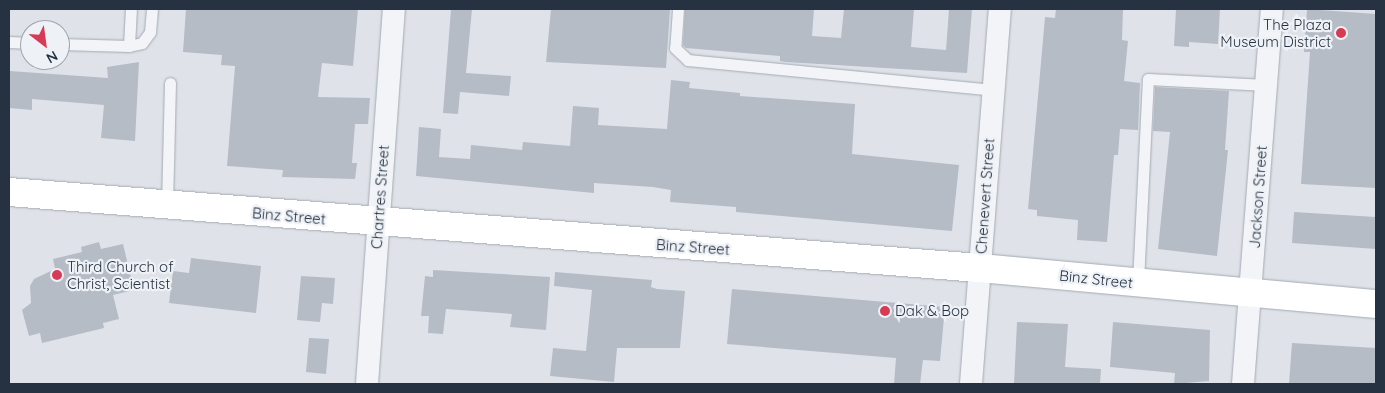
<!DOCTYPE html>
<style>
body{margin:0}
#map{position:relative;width:1385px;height:393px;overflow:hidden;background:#dfe3e9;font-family:Quicksand,sans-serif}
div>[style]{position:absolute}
.building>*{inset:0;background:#b5bcc6}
.roads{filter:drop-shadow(0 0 1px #a4aab3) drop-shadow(0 0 1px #a4aab3)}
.service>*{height:11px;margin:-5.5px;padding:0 5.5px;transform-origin:5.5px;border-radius:5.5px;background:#f2f4f7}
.minor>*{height:22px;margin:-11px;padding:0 11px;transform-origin:11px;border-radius:11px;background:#f2f4f7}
.secondary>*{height:28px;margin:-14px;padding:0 14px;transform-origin:14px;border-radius:14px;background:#fff}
.dots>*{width:14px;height:14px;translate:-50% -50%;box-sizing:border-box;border:2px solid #eef2f6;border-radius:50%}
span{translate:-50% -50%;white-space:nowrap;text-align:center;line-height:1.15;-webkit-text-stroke:4.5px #eef2f6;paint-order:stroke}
.poi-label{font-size:15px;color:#263141}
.right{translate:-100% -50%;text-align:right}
.left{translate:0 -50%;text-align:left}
.street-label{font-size:15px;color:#263141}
.frame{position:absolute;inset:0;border:10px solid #263141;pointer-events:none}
.north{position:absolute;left:20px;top:20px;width:50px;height:50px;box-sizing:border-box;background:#eef2f6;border:1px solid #9ea5ae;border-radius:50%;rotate:150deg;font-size:14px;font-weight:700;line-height:20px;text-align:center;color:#263141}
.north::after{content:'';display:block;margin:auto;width:18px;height:22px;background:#d73a54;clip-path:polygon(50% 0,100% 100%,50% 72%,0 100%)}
</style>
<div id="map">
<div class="building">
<div style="clip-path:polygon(186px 9px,358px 9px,353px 66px,322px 63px,318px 97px,370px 98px,368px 124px,355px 124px,352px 163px,357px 163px,355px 179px,282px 177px,283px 170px,227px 166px,235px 66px,221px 65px,222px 55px,183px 52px)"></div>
<div style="clip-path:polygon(451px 9px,472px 9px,466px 73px,511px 76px,509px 96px,460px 92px,458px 114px,443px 113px)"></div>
<div style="clip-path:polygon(551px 9px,670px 9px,666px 68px,546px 62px)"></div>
<div style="clip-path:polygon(685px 9px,814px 9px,812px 36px,841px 38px,844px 9px,914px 9px,911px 47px,946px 50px,949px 9px,972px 9px,967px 73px,786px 62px,780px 61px,780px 56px,686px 48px,683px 45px)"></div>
<div style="clip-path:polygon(1056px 9px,1123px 9px,1122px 40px,1128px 41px,1124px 81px,1140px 83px,1138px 130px,1120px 129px,1118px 155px,1114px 155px,1107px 242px,1077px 240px,1078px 220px,1037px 216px,1037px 210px,1028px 209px,1045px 17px,1055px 18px)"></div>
<div style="clip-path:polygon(1176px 9px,1220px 9px,1218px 44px,1189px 42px,1189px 47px,1174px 46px)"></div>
<div style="clip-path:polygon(1307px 9px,1376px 14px,1376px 188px,1301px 184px,1310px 52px,1304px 52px)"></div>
<div style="clip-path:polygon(139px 62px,135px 141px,101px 138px,104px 105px,32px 99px,32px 110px,9px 108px,10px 71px,108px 78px,107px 67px)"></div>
<div style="clip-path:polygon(671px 80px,690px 82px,689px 88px,740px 93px,740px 96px,855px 104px,852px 154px,959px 165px,952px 231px,736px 212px,736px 207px,670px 202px,671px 190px,653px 187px,594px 183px,594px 193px,416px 176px,419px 127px,441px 129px,439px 157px,470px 159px,471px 145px,522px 150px,523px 142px,570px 146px,573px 106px,599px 108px,598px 125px,667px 129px)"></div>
<div style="clip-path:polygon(1155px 87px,1229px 91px,1225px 150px,1228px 150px,1217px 256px,1158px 249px,1170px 132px,1153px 131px)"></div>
<div style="clip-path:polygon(1294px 212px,1376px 217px,1376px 249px,1292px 243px)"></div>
<div style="clip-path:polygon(99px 242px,101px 249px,123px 244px,134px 290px,113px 295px,119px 319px,103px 323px,104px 328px,42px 343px,40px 333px,29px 336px,22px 310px,31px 303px,30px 286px,34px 279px,55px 269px,53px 259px,82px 252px,81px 247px)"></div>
<div style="clip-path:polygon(191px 258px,261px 266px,256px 313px,169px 303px,173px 271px,189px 273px)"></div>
<div style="clip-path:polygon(433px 270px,550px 277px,546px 330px,510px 327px,512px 314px,446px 309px,443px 334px,428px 333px,429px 316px,421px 316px,425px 276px,433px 277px)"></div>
<div style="clip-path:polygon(555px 272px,652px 280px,651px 287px,657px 289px,685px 291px,680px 348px,617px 348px,614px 382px,550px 376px,553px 348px,586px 351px,592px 290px,554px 286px)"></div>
<div style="clip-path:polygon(301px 276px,335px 278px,333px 304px,322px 303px,320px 322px,297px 320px)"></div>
<div style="clip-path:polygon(732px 289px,945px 307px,940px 361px,923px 360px,920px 384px,894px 384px,896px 358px,727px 344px)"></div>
<div style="clip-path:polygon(1017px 322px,1068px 324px,1065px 367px,1101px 369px,1100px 384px,1014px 384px)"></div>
<div style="clip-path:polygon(1113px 322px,1210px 330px,1209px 381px,1174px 384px,1175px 373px,1110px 367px)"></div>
<div style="clip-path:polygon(309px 338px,329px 339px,326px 374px,306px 372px)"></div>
<div style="clip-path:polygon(1292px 343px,1376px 348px,1376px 384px,1289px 384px)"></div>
</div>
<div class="roads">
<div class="service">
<div style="left:678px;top:9px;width:39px;rotate:94deg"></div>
<div style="left:675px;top:48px;width:18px;rotate:43deg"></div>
<div style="left:688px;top:60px;width:306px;rotate:5.6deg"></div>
<div style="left:9px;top:42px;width:21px;rotate:3deg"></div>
<div style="left:60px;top:44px;width:69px;rotate:1.7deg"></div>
<div style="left:129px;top:46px;width:13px;rotate:-13deg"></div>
<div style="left:142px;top:43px;width:14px;rotate:-54deg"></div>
<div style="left:150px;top:32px;width:23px;rotate:-85deg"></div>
<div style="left:129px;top:46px;width:37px;rotate:-87deg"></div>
<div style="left:167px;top:205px;width:122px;rotate:-88.6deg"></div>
<div style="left:1138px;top:282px;width:203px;rotate:-87.2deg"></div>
<div style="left:1148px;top:79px;width:118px;rotate:2.9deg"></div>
</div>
<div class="minor">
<div style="left:367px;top:384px;width:376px;rotate:-85.9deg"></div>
<div style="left:971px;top:384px;width:376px;rotate:-85.6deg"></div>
<div style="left:1243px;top:384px;width:376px;rotate:-85.6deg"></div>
</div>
<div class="secondary">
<div style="left:9px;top:192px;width:974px;rotate:4.48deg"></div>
<div style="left:980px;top:268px;width:398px;rotate:5.2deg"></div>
</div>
</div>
<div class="dots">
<div style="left:1341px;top:33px;background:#d73a54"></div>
<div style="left:57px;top:275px;background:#d73a54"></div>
<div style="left:885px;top:311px;background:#d73a54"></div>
</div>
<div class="poi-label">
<span class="right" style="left:1331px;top:33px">The Plaza<br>Museum District</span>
<span class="left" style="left:67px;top:275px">Third Church of<br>Christ, Scientist</span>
<span class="left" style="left:895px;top:311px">Dak &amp; Bop</span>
</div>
<div class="street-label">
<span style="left:985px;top:196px;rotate:-86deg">Chenevert Street</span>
<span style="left:380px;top:197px;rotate:-86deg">Chartres Street</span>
<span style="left:1258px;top:197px;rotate:-86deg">Jackson Street</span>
<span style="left:289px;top:216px;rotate:5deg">Binz Street</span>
<span style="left:693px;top:247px;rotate:4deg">Binz Street</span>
<span style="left:1096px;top:279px;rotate:6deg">Binz Street</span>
</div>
<div class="frame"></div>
<div class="north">N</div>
</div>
